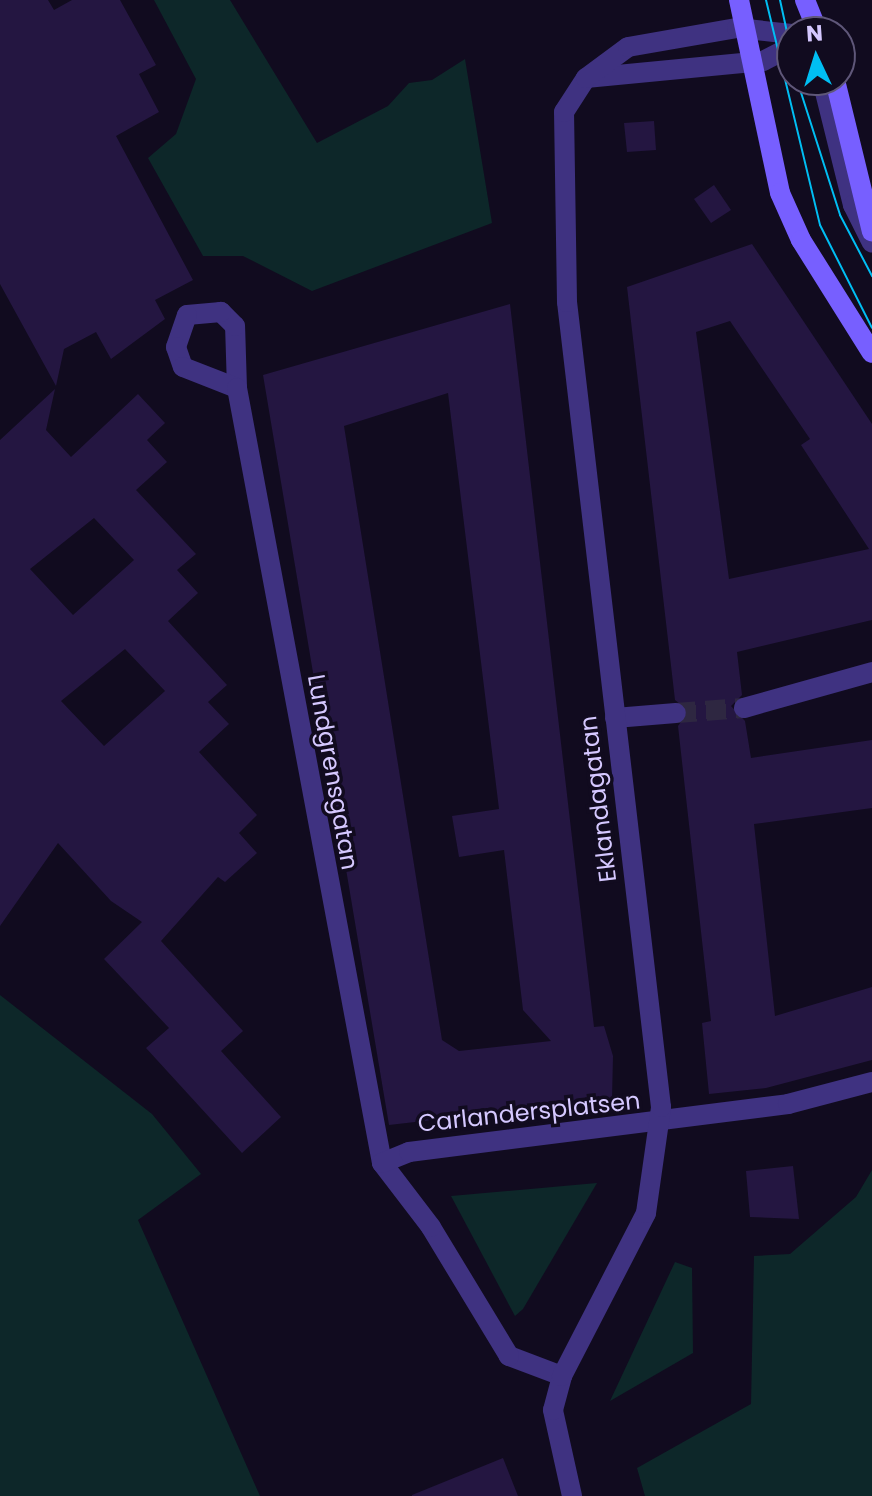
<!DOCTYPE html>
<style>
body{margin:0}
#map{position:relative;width:872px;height:1496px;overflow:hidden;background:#110b1f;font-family:Poppins,sans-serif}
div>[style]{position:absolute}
.green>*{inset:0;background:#0d2729}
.building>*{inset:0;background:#241641}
.minor-tunnel>*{height:20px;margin-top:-10px;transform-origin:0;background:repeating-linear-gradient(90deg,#2e2741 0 20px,transparent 0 30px)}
.minor>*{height:20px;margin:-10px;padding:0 10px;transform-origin:10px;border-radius:10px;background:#3f3281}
.tertiary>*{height:20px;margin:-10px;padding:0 10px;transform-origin:10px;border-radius:10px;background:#3f3281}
.secondary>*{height:20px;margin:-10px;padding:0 10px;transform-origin:10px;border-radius:10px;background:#775fff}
.tram>*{height:2px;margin:-1px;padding:0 1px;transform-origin:1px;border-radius:1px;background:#00bef3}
span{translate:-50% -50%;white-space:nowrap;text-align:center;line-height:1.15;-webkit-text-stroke:7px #110b1f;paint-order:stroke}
.street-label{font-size:24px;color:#d5c8ff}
.north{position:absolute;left:776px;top:16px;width:80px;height:80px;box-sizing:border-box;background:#110b1f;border:2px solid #5f5779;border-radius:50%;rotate:356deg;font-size:22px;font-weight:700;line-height:32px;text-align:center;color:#d5c8ff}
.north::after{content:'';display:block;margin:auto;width:28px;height:36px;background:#00bef3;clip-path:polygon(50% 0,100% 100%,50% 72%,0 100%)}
</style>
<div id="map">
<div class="green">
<div style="clip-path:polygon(154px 0,230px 0,317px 143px,388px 106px,409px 83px,432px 80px,465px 59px,492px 223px,312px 291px,243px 256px,203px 256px,148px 158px,176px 134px,196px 79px)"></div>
<div style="clip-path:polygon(0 995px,152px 1114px,201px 1174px,138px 1220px,260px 1496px,0 1496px)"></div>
<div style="clip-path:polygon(872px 1170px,872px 1496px,645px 1496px,637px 1468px,751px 1404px,754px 1256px,790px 1254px,856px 1197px)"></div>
<div style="clip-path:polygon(597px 1183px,523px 1309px,515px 1316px,451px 1196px)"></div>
<div style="clip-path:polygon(675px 1262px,692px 1268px,693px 1353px,610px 1401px)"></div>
</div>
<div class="building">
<div style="clip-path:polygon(0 0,48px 0,54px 10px,72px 0,120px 0,156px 65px,139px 74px,159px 112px,116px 136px,193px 280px,155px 300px,165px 319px,111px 359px,96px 332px,64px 349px,56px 386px,0 284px)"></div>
<div style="clip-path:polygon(654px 121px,656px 150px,627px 152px,624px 123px)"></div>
<div style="clip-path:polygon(714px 185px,731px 210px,711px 223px,694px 199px)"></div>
<div style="clip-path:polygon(evenodd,752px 244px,872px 424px,872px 620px,737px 652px,742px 695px,731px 706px,745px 721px,751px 758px,872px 740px,872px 808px,754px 824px,775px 1016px,872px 987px,872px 1060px,766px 1088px,709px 1094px,702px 1023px,711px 1021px,678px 726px,689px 711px,675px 700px,627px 287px,752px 244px,730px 321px,810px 439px,801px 445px,869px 549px,729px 579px,696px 332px,730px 321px)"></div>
<div style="clip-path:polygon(evenodd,510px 304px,594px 1027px,604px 1026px,613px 1056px,612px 1099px,389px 1125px,263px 375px,510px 304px,448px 393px,499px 809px,452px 816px,459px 857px,504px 850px,523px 1010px,551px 1041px,459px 1051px,442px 1040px,344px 426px,448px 393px)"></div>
<div style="clip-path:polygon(evenodd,55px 389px,46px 430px,71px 457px,138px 394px,165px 423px,147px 440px,167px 462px,136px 490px,196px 554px,177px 570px,198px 593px,168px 621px,227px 685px,208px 702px,229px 724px,199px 752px,257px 815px,239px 833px,257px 853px,225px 882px,218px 877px,161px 941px,243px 1031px,221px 1051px,281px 1117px,242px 1153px,146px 1048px,169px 1028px,104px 959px,142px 922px,111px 901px,58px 843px,0 926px,0 440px,55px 389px,94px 518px,134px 560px,73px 615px,30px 569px,94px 518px,55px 389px,125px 649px,165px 691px,104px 746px,61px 701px,125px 649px)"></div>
<div style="clip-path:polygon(793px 1166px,799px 1219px,750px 1217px,746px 1171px)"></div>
<div style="clip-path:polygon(503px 1458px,518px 1496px,412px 1496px,412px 1495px)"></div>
</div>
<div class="minor-tunnel">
<div style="left:676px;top:713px;width:68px;rotate:-4.2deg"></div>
</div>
<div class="minor">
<div style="left:237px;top:388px;width:62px;rotate:-91.8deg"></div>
<div style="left:235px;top:326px;width:20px;rotate:-135deg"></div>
<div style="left:221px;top:312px;width:34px;rotate:175deg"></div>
<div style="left:187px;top:315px;width:34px;rotate:109deg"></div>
<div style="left:176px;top:347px;width:21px;rotate:71deg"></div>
<div style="left:183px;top:367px;width:58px;rotate:21.3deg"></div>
<div style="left:237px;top:388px;width:788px;rotate:79.4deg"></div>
<div style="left:744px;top:708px;width:133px;rotate:-15.7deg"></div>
<div style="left:615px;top:718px;width:61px;rotate:-4.7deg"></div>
<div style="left:562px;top:1376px;width:57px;rotate:-159.3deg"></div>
<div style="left:509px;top:1356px;width:151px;rotate:-121.2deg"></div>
<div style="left:431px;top:1227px;width:81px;rotate:-127.4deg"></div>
<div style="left:382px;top:1163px;width:29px;rotate:-22deg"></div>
<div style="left:409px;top:1152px;width:382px;rotate:-7.2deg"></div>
<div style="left:788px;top:1104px;width:87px;rotate:-14.7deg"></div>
</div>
<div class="tertiary">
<div style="left:586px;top:78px;width:178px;rotate:-5.5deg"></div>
<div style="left:763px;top:61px;width:33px;rotate:-27deg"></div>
<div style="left:822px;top:80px;width:129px;rotate:76.1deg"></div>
<div style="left:853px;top:205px;width:42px;rotate:63.4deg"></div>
<div style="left:572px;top:1496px;width:88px;rotate:-102.5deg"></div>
<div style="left:553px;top:1410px;width:35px;rotate:-75deg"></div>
<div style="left:562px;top:1376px;width:183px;rotate:-62.7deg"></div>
<div style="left:646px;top:1213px;width:107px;rotate:-81.9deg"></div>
<div style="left:661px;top:1107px;width:810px;rotate:-96.66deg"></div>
<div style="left:567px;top:302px;width:190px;rotate:-90.9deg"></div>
<div style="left:564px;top:112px;width:40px;rotate:-57.1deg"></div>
<div style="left:586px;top:78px;width:52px;rotate:-36.4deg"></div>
<div style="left:628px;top:47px;width:111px;rotate:-9.9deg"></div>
<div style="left:737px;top:28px;width:55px;rotate:6.2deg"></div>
</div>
<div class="secondary">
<div style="left:739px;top:0;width:197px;rotate:78deg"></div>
<div style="left:780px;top:193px;width:51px;rotate:65.9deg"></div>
<div style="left:801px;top:240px;width:133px;rotate:57.9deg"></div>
<div style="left:805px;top:0;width:35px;rotate:68deg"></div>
<div style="left:835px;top:80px;width:156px;rotate:76.3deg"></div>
</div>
<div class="tram">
<div style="left:766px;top:0;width:231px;rotate:76.5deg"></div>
<div style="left:820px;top:225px;width:115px;rotate:63.2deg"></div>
<div style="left:780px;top:0;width:56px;rotate:77.7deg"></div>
<div style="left:797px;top:80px;width:142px;rotate:72.3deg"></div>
<div style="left:840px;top:215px;width:69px;rotate:62.3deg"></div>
</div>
<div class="street-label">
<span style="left:333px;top:772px;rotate:80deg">Lundgrensgatan</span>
<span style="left:598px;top:799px;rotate:-97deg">Eklandagatan</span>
<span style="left:529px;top:1112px;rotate:-6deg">Carlandersplatsen</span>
</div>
<div class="north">N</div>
</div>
